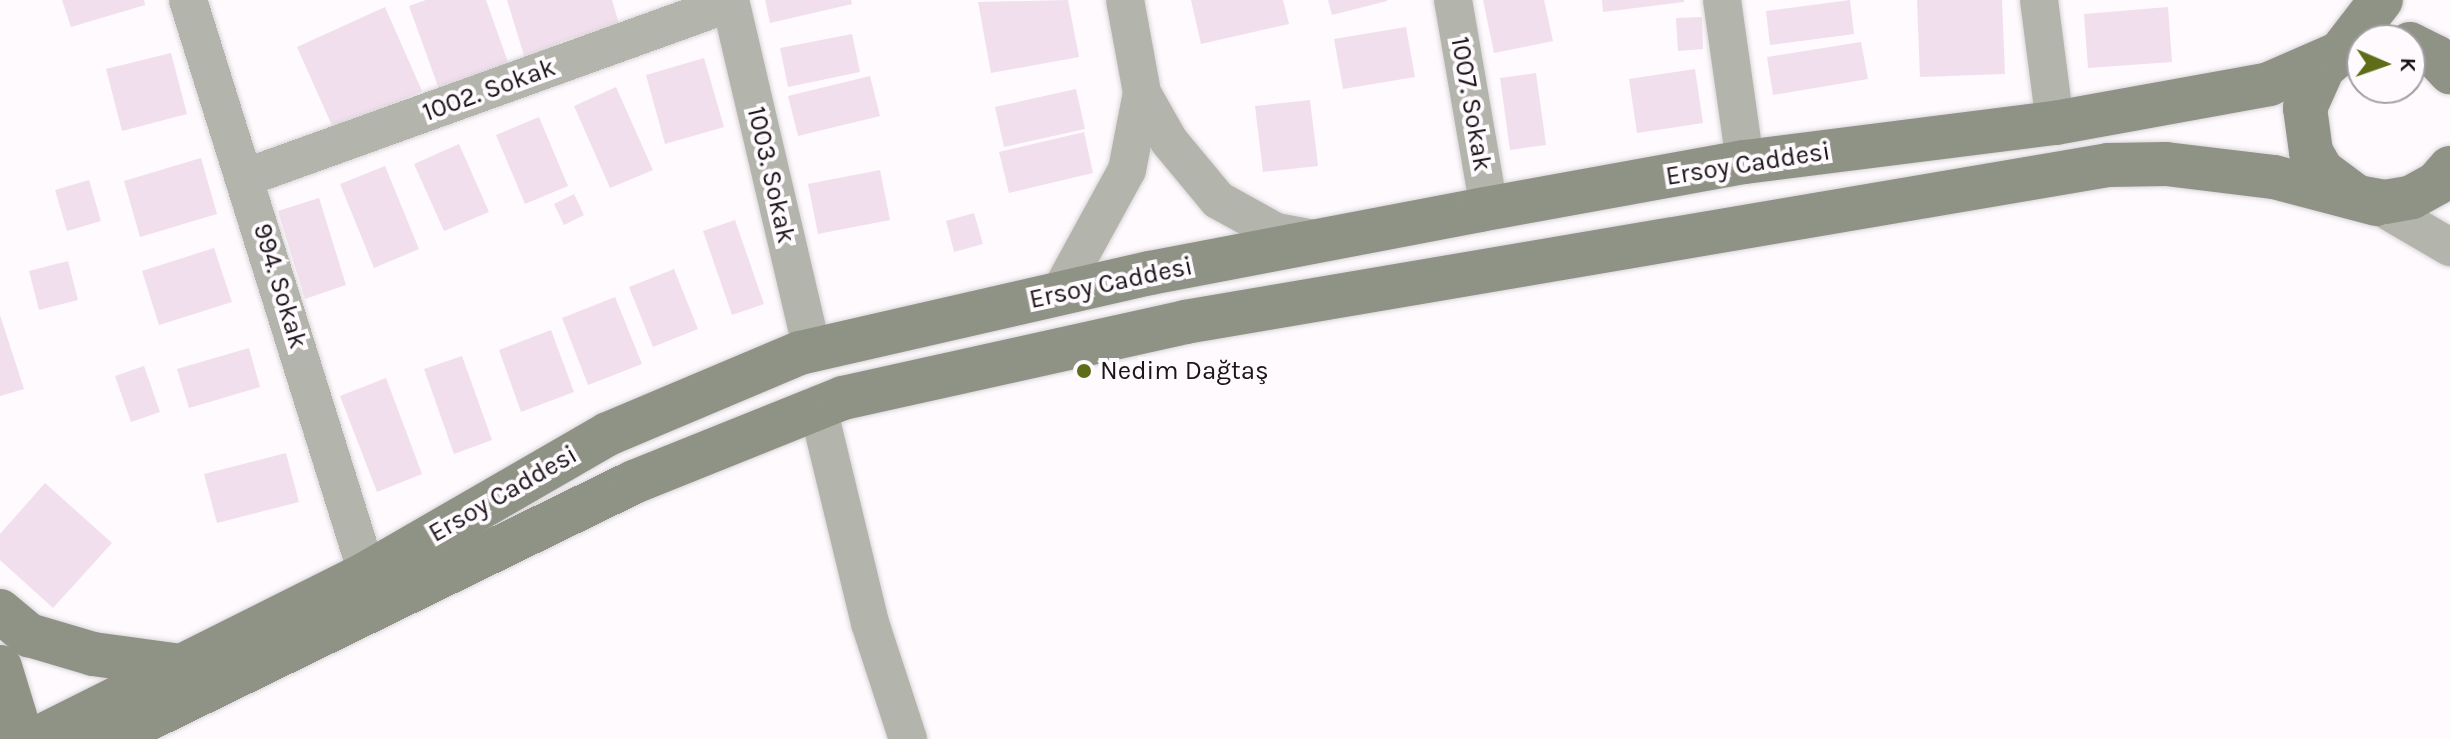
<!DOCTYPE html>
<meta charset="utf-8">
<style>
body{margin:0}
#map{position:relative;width:2450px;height:739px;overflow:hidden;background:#fefafd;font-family:Karla,sans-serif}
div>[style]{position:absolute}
.building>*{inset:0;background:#f1dfed}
.roads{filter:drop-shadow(0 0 2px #dad5d9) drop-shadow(0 0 2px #dad5d9)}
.street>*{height:38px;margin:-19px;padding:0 19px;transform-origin:19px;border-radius:19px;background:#b3b5ac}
.secondary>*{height:44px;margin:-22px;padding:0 22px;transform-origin:22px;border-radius:22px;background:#8f9386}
.dots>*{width:22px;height:22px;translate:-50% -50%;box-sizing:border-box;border:4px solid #fefafd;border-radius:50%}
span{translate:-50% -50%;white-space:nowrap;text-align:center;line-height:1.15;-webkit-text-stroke:8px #fefafd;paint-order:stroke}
.street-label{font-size:26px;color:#1b1519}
.poi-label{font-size:26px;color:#1b1519}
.left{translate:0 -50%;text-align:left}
.north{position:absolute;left:2346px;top:24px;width:80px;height:80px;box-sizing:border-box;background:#fefafd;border:2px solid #a39ea2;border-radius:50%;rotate:92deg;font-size:22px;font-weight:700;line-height:32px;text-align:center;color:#1b1519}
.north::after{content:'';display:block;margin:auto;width:28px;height:36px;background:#5e6d18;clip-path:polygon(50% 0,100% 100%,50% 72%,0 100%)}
</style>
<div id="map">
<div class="building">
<div style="clip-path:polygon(62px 0,144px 0,145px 5px,71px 27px)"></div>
<div style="clip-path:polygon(426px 0,486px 0,510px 68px,440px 92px,409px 6px)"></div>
<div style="clip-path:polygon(507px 0,612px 0,619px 24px,560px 42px,562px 51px,526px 62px)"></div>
<div style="clip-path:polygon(765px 0,851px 0,852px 4px,770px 23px)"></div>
<div style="clip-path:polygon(1068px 0,1079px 57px,991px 73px,978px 2px)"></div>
<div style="clip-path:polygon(1191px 0,1283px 0,1289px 24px,1201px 44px)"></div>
<div style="clip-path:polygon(1328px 0,1387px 0,1387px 1px,1332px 15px)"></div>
<div style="clip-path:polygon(1483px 0,1544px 0,1553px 41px,1494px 53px)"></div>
<div style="clip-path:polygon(1602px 0,1684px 0,1684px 2px,1603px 12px)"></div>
<div style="clip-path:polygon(1850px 0,1854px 34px,1770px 45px,1766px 11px)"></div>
<div style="clip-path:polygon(1917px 0,2002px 0,2005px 74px,1920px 77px)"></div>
<div style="clip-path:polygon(385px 7px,422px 91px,334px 130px,297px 47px)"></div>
<div style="clip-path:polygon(2168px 7px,2172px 62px,2088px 68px,2084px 14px)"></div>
<div style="clip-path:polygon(1702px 17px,1703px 49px,1678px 51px,1676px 18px)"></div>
<div style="clip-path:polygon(1406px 27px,1415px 77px,1343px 89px,1334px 39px)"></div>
<div style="clip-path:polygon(852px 34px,860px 72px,788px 87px,780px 48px)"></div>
<div style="clip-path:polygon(1861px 42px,1868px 79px,1773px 95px,1767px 57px)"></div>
<div style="clip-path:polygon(171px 53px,187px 114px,122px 131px,106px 69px)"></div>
<div style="clip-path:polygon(704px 58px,724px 127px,665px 144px,646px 75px)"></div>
<div style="clip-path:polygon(1695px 69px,1703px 123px,1637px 133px,1629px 79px)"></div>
<div style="clip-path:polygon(1536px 73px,1546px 145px,1510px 150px,1500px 78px)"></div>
<div style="clip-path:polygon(870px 76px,880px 116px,798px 136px,788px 96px)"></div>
<div style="clip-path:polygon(616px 87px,653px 170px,610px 188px,574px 106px)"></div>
<div style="clip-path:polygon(1076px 89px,1085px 129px,1004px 147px,995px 107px)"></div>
<div style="clip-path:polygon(1310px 100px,1318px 166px,1263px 172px,1255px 106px)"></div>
<div style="clip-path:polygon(539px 117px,568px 186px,525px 204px,496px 135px)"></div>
<div style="clip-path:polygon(1084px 132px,1093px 173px,1009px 193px,999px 152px)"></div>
<div style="clip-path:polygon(459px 144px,489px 212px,444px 231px,414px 164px)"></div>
<div style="clip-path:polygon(201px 158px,217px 214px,140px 237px,124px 181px)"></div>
<div style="clip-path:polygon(385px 166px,419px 249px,374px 268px,340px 184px)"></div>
<div style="clip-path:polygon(880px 170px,890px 220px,818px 234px,808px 184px)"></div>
<div style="clip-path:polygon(89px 180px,101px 221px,67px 231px,55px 190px)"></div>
<div style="clip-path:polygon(574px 194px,584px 215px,564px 225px,554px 204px)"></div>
<div style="clip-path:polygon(319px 198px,346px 285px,305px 299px,278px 211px)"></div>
<div style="clip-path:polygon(974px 213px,983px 244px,954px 252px,946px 221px)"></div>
<div style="clip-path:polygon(735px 220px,764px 304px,732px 315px,703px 231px)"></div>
<div style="clip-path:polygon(214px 248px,232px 302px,159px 325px,142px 271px)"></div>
<div style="clip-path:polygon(68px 261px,78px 300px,39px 310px,29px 271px)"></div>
<div style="clip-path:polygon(674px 269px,698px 329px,653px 347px,629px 287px)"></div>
<div style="clip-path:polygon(615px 297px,642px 364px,588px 385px,562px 318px)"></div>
<div style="clip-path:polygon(0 315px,24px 389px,0 396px)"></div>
<div style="clip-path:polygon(551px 330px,574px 392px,521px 412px,499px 350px)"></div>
<div style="clip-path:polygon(249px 348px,260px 387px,189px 408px,177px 369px)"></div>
<div style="clip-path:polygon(462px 356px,492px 440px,454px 454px,424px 369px)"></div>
<div style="clip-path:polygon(144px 366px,160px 412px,131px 422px,115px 376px)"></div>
<div style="clip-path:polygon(386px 378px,422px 474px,377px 492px,340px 396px)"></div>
<div style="clip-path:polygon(286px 453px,299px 502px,217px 523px,204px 474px)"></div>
<div style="clip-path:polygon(45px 483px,112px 543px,53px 608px,0 560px,0 534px)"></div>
</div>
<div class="roads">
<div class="street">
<div style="left:188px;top:0;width:600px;rotate:72.65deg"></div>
<div style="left:730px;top:0;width:359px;rotate:76.8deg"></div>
<div style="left:1125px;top:0;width:95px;rotate:79.6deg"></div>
<div style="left:1453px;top:0;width:212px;rotate:80.2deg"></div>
<div style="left:1722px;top:0;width:164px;rotate:81.9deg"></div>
<div style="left:2039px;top:0;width:124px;rotate:82.6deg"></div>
<div style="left:247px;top:177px;width:513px;rotate:-19.81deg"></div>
<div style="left:2376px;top:204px;width:86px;rotate:30.2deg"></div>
<div style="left:1059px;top:294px;width:141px;rotate:-61.3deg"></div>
<div style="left:1127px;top:170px;width:78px;rotate:-79deg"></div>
<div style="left:1142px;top:93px;width:55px;rotate:60.6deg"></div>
<div style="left:1169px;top:141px;width:77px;rotate:50.3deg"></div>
<div style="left:1218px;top:200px;width:66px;rotate:28.9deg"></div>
<div style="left:1276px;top:232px;width:44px;rotate:10.5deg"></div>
<div style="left:818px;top:408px;width:221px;rotate:76.4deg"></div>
<div style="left:870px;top:623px;width:122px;rotate:71.9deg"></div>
</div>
<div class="secondary">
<div style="left:2410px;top:44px;width:29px;rotate:27deg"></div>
<div style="left:2436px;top:57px;width:21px;rotate:47deg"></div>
<div style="left:2343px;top:51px;width:26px;rotate:140deg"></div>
<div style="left:2323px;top:68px;width:44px;rotate:114.2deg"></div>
<div style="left:2305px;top:108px;width:44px;rotate:82.2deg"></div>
<div style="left:2311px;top:152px;width:22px;rotate:60deg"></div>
<div style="left:2322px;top:171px;width:44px;rotate:36.6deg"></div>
<div style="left:2357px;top:197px;width:28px;rotate:10deg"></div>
<div style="left:2385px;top:202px;width:27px;rotate:-10deg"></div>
<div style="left:2412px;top:197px;width:29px;rotate:-29deg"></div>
<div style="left:2437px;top:183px;width:20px;rotate:-49deg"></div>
<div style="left:0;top:611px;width:38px;rotate:40deg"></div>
<div style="left:29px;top:635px;width:67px;rotate:16.5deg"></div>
<div style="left:93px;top:654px;width:89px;rotate:7.8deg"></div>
<div style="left:0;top:667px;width:75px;rotate:73deg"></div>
<div style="left:36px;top:739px;width:370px;rotate:-26.6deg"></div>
<div style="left:367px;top:573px;width:278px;rotate:-30deg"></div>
<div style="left:608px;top:434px;width:208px;rotate:-22.9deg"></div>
<div style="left:800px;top:353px;width:359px;rotate:-12.9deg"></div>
<div style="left:1150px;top:273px;width:336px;rotate:-10.8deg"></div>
<div style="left:1480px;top:210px;width:269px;rotate:-10.3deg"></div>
<div style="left:1745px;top:162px;width:312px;rotate:-7.2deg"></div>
<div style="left:2055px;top:123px;width:218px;rotate:-10.3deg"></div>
<div style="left:2269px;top:84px;width:77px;rotate:-23.6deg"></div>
<div style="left:2340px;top:53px;width:67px;rotate:-52.3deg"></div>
<div style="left:107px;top:739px;width:586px;rotate:-26deg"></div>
<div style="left:634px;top:482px;width:225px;rotate:-21.9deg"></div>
<div style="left:843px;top:398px;width:350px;rotate:-12.5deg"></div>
<div style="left:1185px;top:322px;width:936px;rotate:-9.65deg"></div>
<div style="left:2108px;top:165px;width:58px;rotate:-1deg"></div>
<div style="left:2166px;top:164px;width:109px;rotate:6.9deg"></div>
<div style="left:2274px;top:177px;width:106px;rotate:14.8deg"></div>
</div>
</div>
<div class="dots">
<div style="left:1084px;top:371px;background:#5e6d18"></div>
</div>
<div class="street-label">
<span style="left:489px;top:90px;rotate:-20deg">1002. Sokak</span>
<span style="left:1471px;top:104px;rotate:80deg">1007. Sokak</span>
<span style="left:1748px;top:164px;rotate:-9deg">Ersoy Caddesi</span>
<span style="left:771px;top:175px;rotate:77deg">1003. Sokak</span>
<span style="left:1111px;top:283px;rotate:-12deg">Ersoy Caddesi</span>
<span style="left:280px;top:286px;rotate:73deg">994. Sokak</span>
<span style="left:503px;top:494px;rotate:-30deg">Ersoy Caddesi</span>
</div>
<div class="poi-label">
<span class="left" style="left:1100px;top:371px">Nedim Dağtaş</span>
</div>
<div class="north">K</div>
</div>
